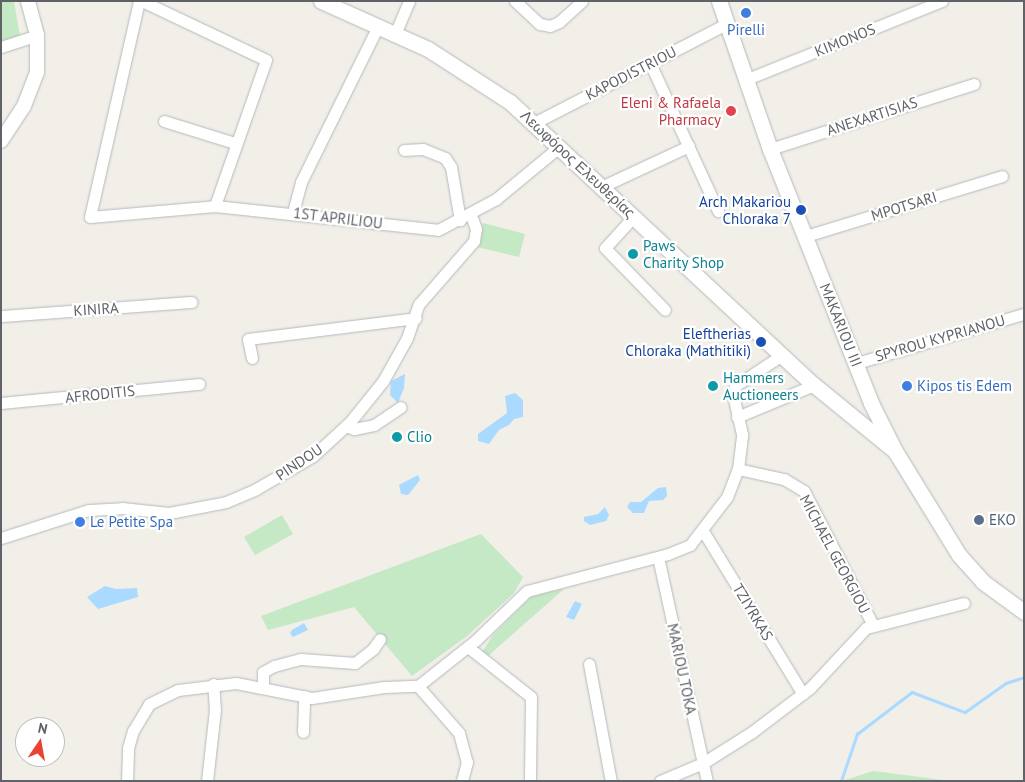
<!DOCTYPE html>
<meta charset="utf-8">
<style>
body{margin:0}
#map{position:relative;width:1025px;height:782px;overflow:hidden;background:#f1efe8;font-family:"PT Sans",sans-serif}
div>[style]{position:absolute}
.green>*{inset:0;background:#c5e8c5}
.water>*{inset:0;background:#aadaff}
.stream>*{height:2.5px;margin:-1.25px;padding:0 1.25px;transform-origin:1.25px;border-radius:1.25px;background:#aadaff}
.roads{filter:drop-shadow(0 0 1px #b5b8bc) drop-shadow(0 0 1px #b5b8bc)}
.minor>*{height:11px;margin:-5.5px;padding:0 5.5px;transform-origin:5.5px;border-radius:5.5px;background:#fff}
.tertiary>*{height:14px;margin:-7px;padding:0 7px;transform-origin:7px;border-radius:7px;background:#fff}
.secondary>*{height:15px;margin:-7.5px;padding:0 7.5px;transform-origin:7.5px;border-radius:7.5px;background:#fff}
.dots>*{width:14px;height:14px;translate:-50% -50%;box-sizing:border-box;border:2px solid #fff;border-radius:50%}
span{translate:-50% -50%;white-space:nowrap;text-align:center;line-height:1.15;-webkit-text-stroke:4.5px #fff;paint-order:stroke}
.shop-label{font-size:15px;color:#366cbe}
.left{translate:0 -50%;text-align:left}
.street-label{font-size:15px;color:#5f6368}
.health-label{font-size:15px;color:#be3a42}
.right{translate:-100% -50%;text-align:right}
.transit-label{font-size:15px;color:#164399}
.culture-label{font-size:15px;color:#0d838f}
.service-label{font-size:15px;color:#4e5e75}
.frame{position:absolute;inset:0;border:2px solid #5f6368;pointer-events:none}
.north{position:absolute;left:15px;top:717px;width:50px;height:50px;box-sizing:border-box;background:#fff;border:1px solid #bfc1c3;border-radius:50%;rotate:12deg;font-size:14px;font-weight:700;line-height:20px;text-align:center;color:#5f6368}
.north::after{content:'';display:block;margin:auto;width:18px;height:22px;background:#ea4335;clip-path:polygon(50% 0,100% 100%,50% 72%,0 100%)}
</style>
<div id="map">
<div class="green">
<div style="clip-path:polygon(1px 1px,14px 1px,20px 37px,1px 42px)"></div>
<div style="clip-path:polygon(483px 223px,525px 234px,519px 257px,477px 247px)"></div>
<div style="clip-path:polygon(282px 515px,293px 534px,255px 555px,244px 537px)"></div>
<div style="clip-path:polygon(481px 534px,523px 577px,514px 593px,467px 636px,412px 676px,354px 607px,268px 630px,261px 616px)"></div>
<div style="clip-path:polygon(564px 589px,488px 656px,483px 651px,493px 635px,532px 596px)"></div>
<div style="clip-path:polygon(873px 771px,951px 781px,842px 781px)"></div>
</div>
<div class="water">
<div style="clip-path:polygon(405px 374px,404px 388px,398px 403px,390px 395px,391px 381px)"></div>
<div style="clip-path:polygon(515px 393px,523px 400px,523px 417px,514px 419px,509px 425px,499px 430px,489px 444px,478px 441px,478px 434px,507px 413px,505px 396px)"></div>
<div style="clip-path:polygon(418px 475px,420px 480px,408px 495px,401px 494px,399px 485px)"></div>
<div style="clip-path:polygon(666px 487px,667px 496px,663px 500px,649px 501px,644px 513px,633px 513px,627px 507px,630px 502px,641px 502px,658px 488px)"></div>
<div style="clip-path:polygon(605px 507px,609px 515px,606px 521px,590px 525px,584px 521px,584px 517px,598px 514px)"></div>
<div style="clip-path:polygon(105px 586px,116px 589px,137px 588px,138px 597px,98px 609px,87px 597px)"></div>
<div style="clip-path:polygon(575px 601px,582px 604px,574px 620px,566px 617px)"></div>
<div style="clip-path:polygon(304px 623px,308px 630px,293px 637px,290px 633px,292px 630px)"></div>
</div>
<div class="stream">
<div style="left:841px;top:781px;width:50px;rotate:-71.2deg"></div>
<div style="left:857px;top:734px;width:69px;rotate:-37.4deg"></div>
<div style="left:912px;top:692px;width:57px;rotate:20.7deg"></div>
<div style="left:965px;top:712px;width:50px;rotate:-35.3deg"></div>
<div style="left:1006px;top:683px;width:19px;rotate:-18deg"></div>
</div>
<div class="roads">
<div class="minor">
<div style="left:139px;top:1px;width:221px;rotate:102.8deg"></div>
<div style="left:90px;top:217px;width:125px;rotate:-5deg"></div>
<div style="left:215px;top:206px;width:224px;rotate:6.1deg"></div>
<div style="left:438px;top:230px;width:66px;rotate:-28.1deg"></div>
<div style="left:496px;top:199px;width:82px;rotate:-39.5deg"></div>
<div style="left:142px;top:1px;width:137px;rotate:25.4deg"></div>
<div style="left:266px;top:60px;width:155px;rotate:109.3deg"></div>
<div style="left:515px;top:1px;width:34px;rotate:43deg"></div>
<div style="left:540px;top:24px;width:10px;rotate:11deg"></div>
<div style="left:550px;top:26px;width:10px;rotate:-24deg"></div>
<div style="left:559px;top:22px;width:31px;rotate:-42deg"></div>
<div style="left:395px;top:34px;width:36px;rotate:-67deg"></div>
<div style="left:1px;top:47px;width:38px;rotate:-18deg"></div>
<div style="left:650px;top:63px;width:163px;rotate:65.3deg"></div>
<div style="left:747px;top:79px;width:210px;rotate:-21.8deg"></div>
<div style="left:164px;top:121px;width:74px;rotate:17.2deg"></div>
<div style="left:534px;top:123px;width:218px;rotate:-27.3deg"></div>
<div style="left:770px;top:149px;width:214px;rotate:-17.7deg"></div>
<div style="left:404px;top:150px;width:19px;rotate:-3deg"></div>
<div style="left:423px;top:149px;width:24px;rotate:22deg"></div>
<div style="left:445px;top:158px;width:11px;rotate:56deg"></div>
<div style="left:451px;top:167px;width:54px;rotate:80.4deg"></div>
<div style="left:601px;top:187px;width:97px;rotate:-25deg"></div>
<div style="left:293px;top:212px;width:31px;rotate:-75deg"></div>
<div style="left:301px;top:182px;width:174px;rotate:-63.7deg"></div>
<div style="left:634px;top:216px;width:43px;rotate:132.2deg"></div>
<div style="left:605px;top:248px;width:86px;rotate:45.9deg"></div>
<div style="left:806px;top:236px;width:205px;rotate:-17deg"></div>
<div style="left:1px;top:316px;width:191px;rotate:-4.2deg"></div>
<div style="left:252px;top:358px;width:19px;rotate:-102deg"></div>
<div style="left:248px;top:339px;width:169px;rotate:-7.1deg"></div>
<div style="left:857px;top:363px;width:174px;rotate:-16.4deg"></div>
<div style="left:1px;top:403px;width:199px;rotate:-5.5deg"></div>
<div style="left:737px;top:417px;width:83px;rotate:-22.6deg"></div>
<div style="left:346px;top:426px;width:9px;rotate:21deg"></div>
<div style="left:354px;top:429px;width:20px;rotate:-11deg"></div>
<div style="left:374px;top:425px;width:32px;rotate:-34deg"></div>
<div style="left:738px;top:469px;width:47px;rotate:12.3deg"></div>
<div style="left:784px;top:479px;width:23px;rotate:31deg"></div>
<div style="left:804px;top:491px;width:151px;rotate:62.8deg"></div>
<div style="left:703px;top:531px;width:191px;rotate:58.5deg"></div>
<div style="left:1px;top:538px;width:92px;rotate:-17.7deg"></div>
<div style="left:89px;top:510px;width:33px;rotate:-3deg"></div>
<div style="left:122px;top:508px;width:47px;rotate:6.1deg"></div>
<div style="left:169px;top:513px;width:58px;rotate:-10.9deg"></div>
<div style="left:226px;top:502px;width:33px;rotate:-23deg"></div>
<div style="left:256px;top:489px;width:66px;rotate:-30.1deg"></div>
<div style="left:313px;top:456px;width:50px;rotate:-42.6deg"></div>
<div style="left:350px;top:422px;width:53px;rotate:-51.2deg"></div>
<div style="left:383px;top:381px;width:49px;rotate:-60.8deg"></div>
<div style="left:407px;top:338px;width:36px;rotate:-71deg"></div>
<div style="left:419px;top:304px;width:84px;rotate:-48.9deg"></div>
<div style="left:474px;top:241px;width:12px;rotate:-81deg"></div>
<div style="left:476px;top:229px;width:15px;rotate:-110deg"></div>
<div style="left:658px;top:557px;width:229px;rotate:77.7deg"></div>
<div style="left:468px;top:647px;width:80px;rotate:38.4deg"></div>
<div style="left:531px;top:697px;width:84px;rotate:90.7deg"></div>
<div style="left:589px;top:664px;width:119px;rotate:79.4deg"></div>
<div style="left:418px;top:686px;width:74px;rotate:-38.4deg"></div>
<div style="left:476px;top:640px;width:71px;rotate:-43.9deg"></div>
<div style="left:527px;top:591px;width:146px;rotate:-14.7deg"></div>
<div style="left:668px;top:554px;width:24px;rotate:-22deg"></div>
<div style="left:690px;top:545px;width:61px;rotate:-52.4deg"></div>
<div style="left:727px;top:497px;width:30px;rotate:-69deg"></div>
<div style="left:738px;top:469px;width:35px;rotate:-83deg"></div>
<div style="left:742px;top:434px;width:39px;rotate:-103deg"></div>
<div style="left:733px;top:396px;width:10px;rotate:-79deg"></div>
<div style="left:735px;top:386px;width:56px;rotate:-33.4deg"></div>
<div style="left:263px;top:687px;width:15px;rotate:-90deg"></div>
<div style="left:263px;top:672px;width:13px;rotate:-29deg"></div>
<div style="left:274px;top:666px;width:28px;rotate:-15deg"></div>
<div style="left:301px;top:659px;width:54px;rotate:4.2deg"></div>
<div style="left:355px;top:663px;width:23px;rotate:-38deg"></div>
<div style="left:373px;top:649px;width:12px;rotate:-55deg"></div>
<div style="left:303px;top:732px;width:36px;rotate:-88deg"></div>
<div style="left:127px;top:781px;width:33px;rotate:-88deg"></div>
<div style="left:128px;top:748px;width:18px;rotate:-74deg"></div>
<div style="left:133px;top:731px;width:31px;rotate:-59deg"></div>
<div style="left:149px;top:704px;width:32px;rotate:-26deg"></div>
<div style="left:178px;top:690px;width:58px;rotate:-6.9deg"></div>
<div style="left:236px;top:683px;width:77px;rotate:11.2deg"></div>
<div style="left:312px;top:698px;width:73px;rotate:-8.7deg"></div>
<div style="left:384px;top:687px;width:34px;rotate:-2deg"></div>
<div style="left:418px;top:686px;width:62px;rotate:48.9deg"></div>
<div style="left:459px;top:733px;width:30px;rotate:75deg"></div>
<div style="left:467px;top:762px;width:20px;rotate:105deg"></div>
<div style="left:207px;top:781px;width:71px;rotate:-83.6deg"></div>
<div style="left:215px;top:710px;width:26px;rotate:-94deg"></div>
<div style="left:660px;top:781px;width:47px;rotate:-22.7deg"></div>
<div style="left:703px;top:763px;width:58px;rotate:-32.3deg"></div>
<div style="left:752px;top:732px;width:73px;rotate:-37.2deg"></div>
<div style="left:810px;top:688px;width:82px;rotate:-47deg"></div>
<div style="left:866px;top:628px;width:101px;rotate:-14.3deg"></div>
</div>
<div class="tertiary">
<div style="left:1px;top:141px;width:42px;rotate:-56.7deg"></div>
<div style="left:24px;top:106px;width:36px;rotate:-69deg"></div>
<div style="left:37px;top:72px;width:37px;rotate:-90deg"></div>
<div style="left:37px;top:35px;width:35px;rotate:-105deg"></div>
</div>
<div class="secondary">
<div style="left:321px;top:1px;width:117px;rotate:24.2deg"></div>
<div style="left:428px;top:49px;width:98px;rotate:32.9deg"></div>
<div style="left:510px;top:102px;width:415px;rotate:43deg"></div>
<div style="left:814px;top:385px;width:104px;rotate:39.2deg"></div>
<div style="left:719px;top:1px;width:157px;rotate:71deg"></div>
<div style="left:770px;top:149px;width:273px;rotate:68.3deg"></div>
<div style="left:871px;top:403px;width:54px;rotate:63.4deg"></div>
<div style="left:895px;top:451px;width:122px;rotate:58.4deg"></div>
<div style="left:959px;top:555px;width:36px;rotate:48deg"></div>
<div style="left:983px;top:582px;width:51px;rotate:36.2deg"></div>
</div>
</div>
<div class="dots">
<div style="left:746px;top:13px;background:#3f7fe0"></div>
<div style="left:731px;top:111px;background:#e0444e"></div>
<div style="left:801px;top:210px;background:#1a4fb4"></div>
<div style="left:633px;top:254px;background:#0f9aa8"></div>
<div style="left:761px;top:342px;background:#1a4fb4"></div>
<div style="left:713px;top:386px;background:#0f9aa8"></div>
<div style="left:907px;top:386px;background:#3f7fe0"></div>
<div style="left:397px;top:437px;background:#0f9aa8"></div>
<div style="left:979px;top:520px;background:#5c6f8a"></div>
<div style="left:80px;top:522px;background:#3f7fe0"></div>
</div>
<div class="shop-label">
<span style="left:746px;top:30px">Pirelli</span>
<span class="left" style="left:917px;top:386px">Kipos tis Edem</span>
<span class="left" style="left:90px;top:522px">Le Petite Spa</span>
</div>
<div class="street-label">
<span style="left:845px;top:40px;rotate:-22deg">KIMONOS</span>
<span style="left:631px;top:73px;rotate:-27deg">KAPODISTRIOU</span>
<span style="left:872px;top:116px;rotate:-18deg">ANEXARTISIAS</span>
<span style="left:578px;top:164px;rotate:43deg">Λεωφόρος Ελευθερίας</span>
<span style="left:904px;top:206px;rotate:-17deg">MPOTSARI</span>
<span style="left:338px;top:218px;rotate:7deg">1ST APRILIOU</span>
<span style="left:96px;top:309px;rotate:-4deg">KINIRA</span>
<span style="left:841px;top:325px;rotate:68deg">MAKARIOU III</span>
<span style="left:940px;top:338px;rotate:-16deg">SPYROU KYPRIANOU</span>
<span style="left:100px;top:394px;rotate:-6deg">AFRODITIS</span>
<span style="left:299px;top:462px;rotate:-34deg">PINDOU</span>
<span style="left:835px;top:554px;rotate:62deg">MICHAEL GEORGIOU</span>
<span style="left:753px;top:612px;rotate:59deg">TZIYRKAS</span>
<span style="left:682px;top:669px;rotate:78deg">MARIOU TOKA</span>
</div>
<div class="health-label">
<span class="right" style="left:721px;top:111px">Eleni &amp; Rafaela<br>Pharmacy</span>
</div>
<div class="transit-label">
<span class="right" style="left:791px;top:210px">Arch Makariou<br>Chloraka 7</span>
<span class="right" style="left:751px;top:342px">Eleftherias<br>Chloraka (Mathitiki)</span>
</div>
<div class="culture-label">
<span class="left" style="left:643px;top:254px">Paws<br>Charity Shop</span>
<span class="left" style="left:723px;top:386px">Hammers<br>Auctioneers</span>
<span class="left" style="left:407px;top:437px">Clio</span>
</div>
<div class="service-label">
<span class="left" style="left:989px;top:520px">EKO</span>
</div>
<div class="frame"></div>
<div class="north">N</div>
</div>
